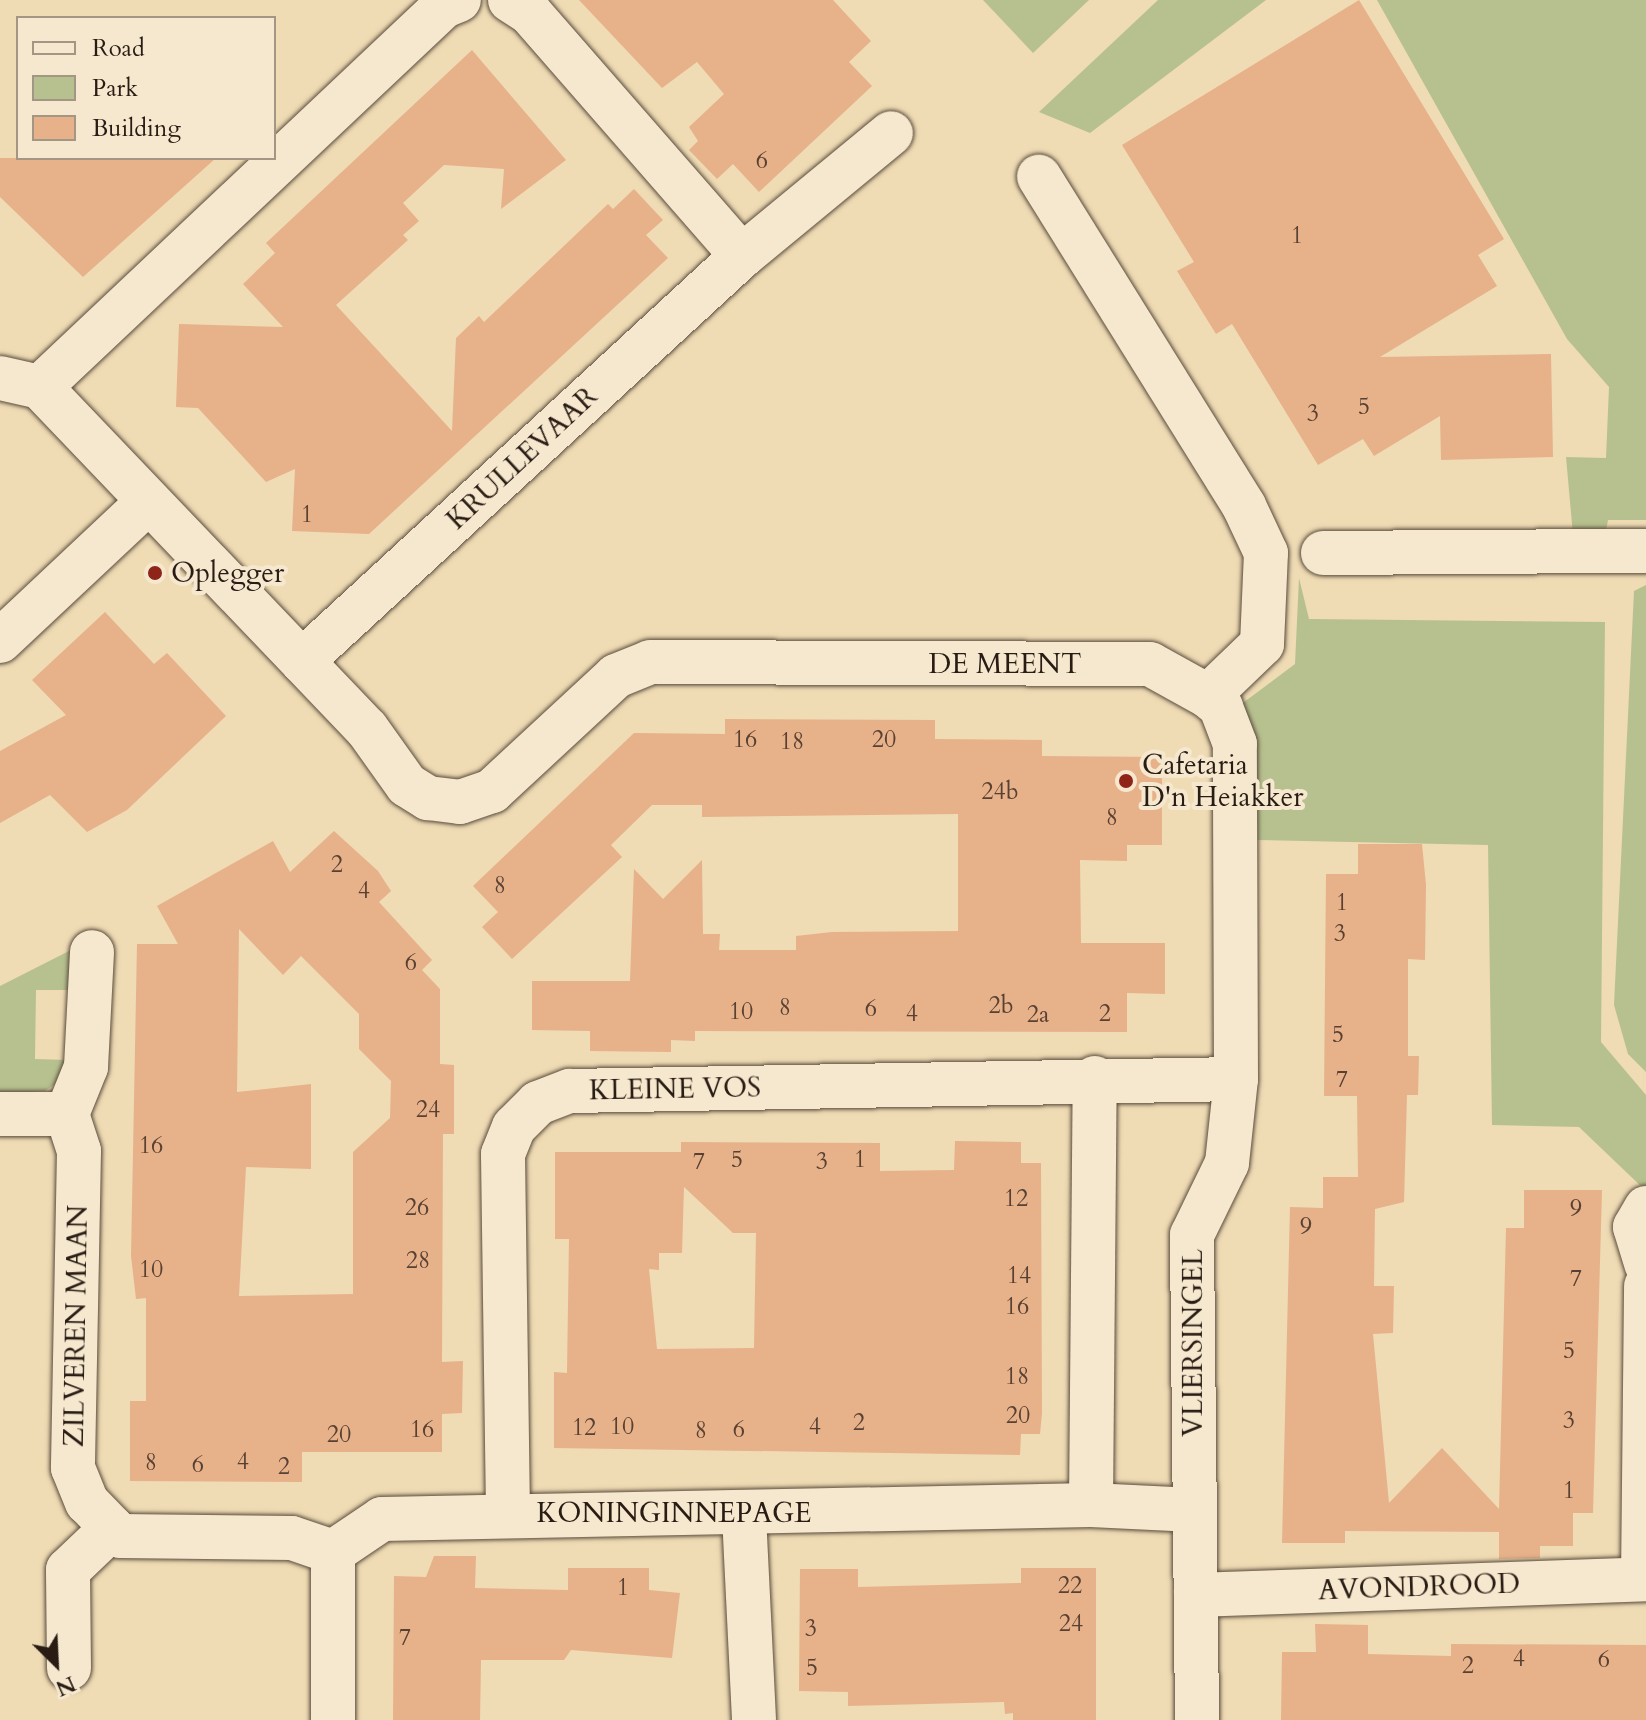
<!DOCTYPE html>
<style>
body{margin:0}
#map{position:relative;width:1646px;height:1720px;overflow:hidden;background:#efdbb4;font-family:Cardo,serif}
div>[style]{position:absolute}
.green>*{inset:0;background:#b7c18f}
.building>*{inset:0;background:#e7b18a}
.roads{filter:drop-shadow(0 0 2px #5a4c3c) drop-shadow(0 0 2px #5a4c3c)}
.minor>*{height:44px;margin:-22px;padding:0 22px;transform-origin:22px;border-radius:22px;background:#f5e8ce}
.dots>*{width:22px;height:22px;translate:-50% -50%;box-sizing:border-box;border:4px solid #f5e8ce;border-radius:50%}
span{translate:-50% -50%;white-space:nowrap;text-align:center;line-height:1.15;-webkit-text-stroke:8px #f5e8ce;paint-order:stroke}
.number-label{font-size:24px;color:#584132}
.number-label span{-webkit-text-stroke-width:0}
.street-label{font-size:28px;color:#291c14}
.poi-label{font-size:28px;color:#291c14}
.left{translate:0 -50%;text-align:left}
.legend{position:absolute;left:16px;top:16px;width:260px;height:144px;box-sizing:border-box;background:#f5e8ce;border:2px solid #a39684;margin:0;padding:10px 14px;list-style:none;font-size:24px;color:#291c14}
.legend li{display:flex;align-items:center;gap:16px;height:40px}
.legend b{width:40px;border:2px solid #a39684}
.north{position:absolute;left:16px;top:1624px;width:80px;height:80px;-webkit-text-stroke:6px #f5e8ce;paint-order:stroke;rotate:156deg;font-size:22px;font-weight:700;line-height:32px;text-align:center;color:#291c14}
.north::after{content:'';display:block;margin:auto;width:28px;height:36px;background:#291c14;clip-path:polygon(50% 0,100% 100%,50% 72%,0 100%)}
</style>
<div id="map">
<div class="green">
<div style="clip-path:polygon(983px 0,1089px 0,1033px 53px)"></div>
<div style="clip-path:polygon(1158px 0,1266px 0,1090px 133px,1039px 112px)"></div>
<div style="clip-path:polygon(1377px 0,1646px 0,1646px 520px,1608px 520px,1605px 536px,1573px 535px,1566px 457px,1606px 458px,1609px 387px,1567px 339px)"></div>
<div style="clip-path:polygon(1299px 578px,1309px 619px,1605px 622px,1601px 1042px,1646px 1095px,1646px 1191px,1579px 1127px,1492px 1125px,1488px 845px,1257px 840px,1257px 756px,1232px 711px,1295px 664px)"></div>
<div style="clip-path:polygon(1646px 585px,1646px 1072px,1628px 1054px,1614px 1005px,1634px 591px)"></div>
<div style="clip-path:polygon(71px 950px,70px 990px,36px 990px,35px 1059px,68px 1060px,68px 1075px,45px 1091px,0 1094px,0 986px)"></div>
</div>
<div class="building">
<div style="clip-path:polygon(579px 0,833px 0,871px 41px,849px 62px,872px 86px,759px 192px,733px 164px,717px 179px,689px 150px,698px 141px,689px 127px,724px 94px,697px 62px,662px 88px)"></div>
<div style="clip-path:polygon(1359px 0,1504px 239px,1478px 255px,1497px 286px,1380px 357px,1551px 354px,1553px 457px,1441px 460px,1440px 416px,1374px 456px,1363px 439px,1318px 465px,1232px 324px,1216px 334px,1177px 271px,1194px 262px,1122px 145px)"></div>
<div style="clip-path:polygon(472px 50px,566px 160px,501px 209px,504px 169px,444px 165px,403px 203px,419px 221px,403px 235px,408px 240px,336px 305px,452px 431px,456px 338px,479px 316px,484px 322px,608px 204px,613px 209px,634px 189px,663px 220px,646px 235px,668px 258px,369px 534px,292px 531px,295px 469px,266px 482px,198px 408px,176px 407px,179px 324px,283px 327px,243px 284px,275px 253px,266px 243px)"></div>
<div style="clip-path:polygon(0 158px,216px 158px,83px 277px,0 197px)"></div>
<div style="clip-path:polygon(105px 612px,154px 664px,167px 653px,226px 716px,127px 810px,87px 832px,50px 795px,0 823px,0 751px,66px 715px,32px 680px)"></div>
<div style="clip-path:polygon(725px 719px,935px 720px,935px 739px,1042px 740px,1042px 756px,1162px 757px,1162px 845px,1127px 845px,1127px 861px,1080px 860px,1081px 943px,1165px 943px,1165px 994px,1127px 993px,1127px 1032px,695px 1031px,695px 1041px,671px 1040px,671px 1052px,590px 1051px,590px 1031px,532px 1030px,532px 981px,630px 981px,634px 869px,663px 899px,702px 860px,703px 934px,720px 934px,719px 950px,796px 950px,796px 936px,832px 932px,958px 931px,958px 814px,702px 817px,702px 805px,652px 805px,611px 845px,622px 857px,512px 959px,482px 927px,498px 912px,473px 886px,634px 733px,725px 734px)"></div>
<div style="clip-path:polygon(evenodd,334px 831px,378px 871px,391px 891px,379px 902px,432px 960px,422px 970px,440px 989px,440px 1064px,454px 1065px,454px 1134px,443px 1134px,442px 1362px,463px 1361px,462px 1413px,442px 1414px,442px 1452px,302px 1452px,302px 1482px,130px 1481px,130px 1401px,146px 1401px,146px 1298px,136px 1299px,131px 1256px,137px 944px,178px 944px,157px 906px,273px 841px,290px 872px,334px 831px,239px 929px,283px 975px,301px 956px,359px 1014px,359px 1049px,391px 1081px,390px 1118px,353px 1152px,353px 1294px,239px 1296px,246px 1167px,311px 1169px,311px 1084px,237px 1092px,239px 929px)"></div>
<div style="clip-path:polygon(1358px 844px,1422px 844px,1426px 885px,1425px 960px,1408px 959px,1408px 1056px,1419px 1056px,1418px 1095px,1407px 1095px,1404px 1202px,1375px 1209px,1374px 1286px,1394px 1286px,1393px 1333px,1373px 1334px,1389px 1503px,1442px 1448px,1499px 1509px,1506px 1228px,1524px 1228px,1524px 1190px,1602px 1190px,1593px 1513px,1573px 1513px,1573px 1546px,1540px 1546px,1540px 1558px,1499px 1559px,1499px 1532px,1345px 1531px,1345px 1543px,1282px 1543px,1290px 1207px,1323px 1208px,1323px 1177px,1358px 1177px,1357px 1096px,1324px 1096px,1326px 874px,1358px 874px)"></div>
<div style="clip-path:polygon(evenodd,955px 1141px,1021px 1142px,1021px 1163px,1041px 1163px,1042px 1413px,1040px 1434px,1021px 1434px,1020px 1455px,554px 1448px,554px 1372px,567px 1373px,569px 1239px,555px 1239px,555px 1152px,681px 1152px,681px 1142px,880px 1143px,880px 1171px,954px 1170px,955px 1141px,684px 1187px,733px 1233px,756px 1233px,754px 1348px,657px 1349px,649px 1269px,659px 1270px,659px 1253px,682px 1253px,684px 1187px)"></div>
<div style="clip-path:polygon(434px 1556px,476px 1556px,475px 1588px,568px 1590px,568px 1568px,649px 1568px,649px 1590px,680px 1593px,672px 1658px,571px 1650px,564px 1660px,481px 1660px,480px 1720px,393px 1720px,394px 1576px,426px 1577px)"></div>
<div style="clip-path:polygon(1021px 1568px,1096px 1568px,1096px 1720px,1013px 1720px,1013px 1713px,1005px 1714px,1004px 1702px,848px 1706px,848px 1692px,799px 1691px,800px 1569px,858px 1569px,858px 1587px,1021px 1583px)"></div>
<div style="clip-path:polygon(1315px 1624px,1368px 1625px,1368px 1654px,1451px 1656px,1451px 1644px,1646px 1645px,1646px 1720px,1281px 1720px,1282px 1652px,1316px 1652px)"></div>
</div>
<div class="roads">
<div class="minor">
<div style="left:510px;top:0;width:24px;rotate:33deg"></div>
<div style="left:530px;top:13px;width:322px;rotate:48.9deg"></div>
<div style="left:0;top:378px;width:41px;rotate:12.7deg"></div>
<div style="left:40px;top:387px;width:473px;rotate:46.3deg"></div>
<div style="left:367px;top:729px;width:69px;rotate:54.5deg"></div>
<div style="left:407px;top:785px;width:25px;rotate:32deg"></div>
<div style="left:428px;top:798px;width:32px;rotate:7deg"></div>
<div style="left:460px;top:802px;width:34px;rotate:-19deg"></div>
<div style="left:492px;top:791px;width:169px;rotate:-42.8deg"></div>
<div style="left:616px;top:676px;width:37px;rotate:-22deg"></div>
<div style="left:650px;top:662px;width:500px;rotate:0.23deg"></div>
<div style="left:1150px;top:664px;width:66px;rotate:28.9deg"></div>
<div style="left:1208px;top:696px;width:75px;rotate:-43.9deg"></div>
<div style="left:1262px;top:644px;width:91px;rotate:-87.5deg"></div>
<div style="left:1266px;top:553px;width:52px;rotate:-115.1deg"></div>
<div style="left:1244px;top:506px;width:388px;rotate:-121.9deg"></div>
<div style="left:40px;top:387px;width:555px;rotate:-43.32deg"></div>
<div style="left:444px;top:6px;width:16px;rotate:-22deg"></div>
<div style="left:1323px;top:553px;width:323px;rotate:-0.4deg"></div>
<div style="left:0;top:641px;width:204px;rotate:-43.2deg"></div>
<div style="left:302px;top:661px;width:598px;rotate:-42.63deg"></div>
<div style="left:742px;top:256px;width:193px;rotate:-39.5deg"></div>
<div style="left:0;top:1114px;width:67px"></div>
<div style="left:67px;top:1114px;width:39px;rotate:72deg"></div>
<div style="left:79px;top:1151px;width:317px;rotate:91.1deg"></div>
<div style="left:73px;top:1468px;width:37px;rotate:68deg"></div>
<div style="left:87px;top:1502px;width:47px;rotate:45.9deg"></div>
<div style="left:120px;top:1536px;width:172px;rotate:0.7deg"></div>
<div style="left:292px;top:1538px;width:43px;rotate:18.9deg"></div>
<div style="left:67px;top:1114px;width:51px;rotate:-68deg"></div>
<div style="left:86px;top:1067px;width:115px;rotate:-87deg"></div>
<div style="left:1646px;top:1208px;width:22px;rotate:120deg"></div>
<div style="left:1635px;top:1227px;width:39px;rotate:73deg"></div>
<div style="left:1091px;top:1505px;width:427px;rotate:-89.5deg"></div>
<div style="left:508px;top:1513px;width:359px;rotate:-90.8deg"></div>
<div style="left:503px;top:1154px;width:29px;rotate:-68deg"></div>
<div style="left:514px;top:1127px;width:34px;rotate:-45deg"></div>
<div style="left:538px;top:1103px;width:34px;rotate:-21deg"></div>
<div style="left:570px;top:1091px;width:666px;rotate:-1.03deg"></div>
<div style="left:744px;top:1515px;width:205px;rotate:87.2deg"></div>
<div style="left:1643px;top:1579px;width:293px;rotate:-89.4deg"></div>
<div style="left:1196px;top:1595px;width:450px;rotate:-2deg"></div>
<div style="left:69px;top:1668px;width:98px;rotate:-90.6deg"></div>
<div style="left:68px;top:1570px;width:61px;rotate:-43.7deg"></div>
<div style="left:333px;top:1720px;width:168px;rotate:-90deg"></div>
<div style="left:333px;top:1552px;width:59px;rotate:-34deg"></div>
<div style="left:382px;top:1519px;width:709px;rotate:-1.13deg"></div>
<div style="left:1091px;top:1505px;width:103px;rotate:2.8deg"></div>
<div style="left:1197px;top:1720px;width:485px;rotate:-90.6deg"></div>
<div style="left:1192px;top:1235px;width:80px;rotate:-64.1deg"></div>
<div style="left:1227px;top:1163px;width:84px;rotate:-83.9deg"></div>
<div style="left:1236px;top:1079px;width:335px;rotate:-90.2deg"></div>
<div style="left:1235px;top:744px;width:40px;rotate:-111deg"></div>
<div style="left:1221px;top:707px;width:17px;rotate:-140deg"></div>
</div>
</div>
<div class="dots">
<div style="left:155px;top:573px;background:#8f2418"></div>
<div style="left:1126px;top:781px;background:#8f2418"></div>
</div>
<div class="number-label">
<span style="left:762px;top:161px">6</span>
<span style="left:1297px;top:236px">1</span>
<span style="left:1364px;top:407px">5</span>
<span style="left:1313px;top:414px">3</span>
<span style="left:307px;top:515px">1</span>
<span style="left:745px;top:740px">16</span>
<span style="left:884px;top:740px">20</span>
<span style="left:792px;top:742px">18</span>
<span style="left:1000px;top:792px">24b</span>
<span style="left:1112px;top:818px">8</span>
<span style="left:337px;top:865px">2</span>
<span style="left:500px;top:886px">8</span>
<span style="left:364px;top:891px">4</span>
<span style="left:1342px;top:903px">1</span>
<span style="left:1340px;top:934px">3</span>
<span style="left:411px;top:963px">6</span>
<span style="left:1001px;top:1006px">2b</span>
<span style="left:785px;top:1008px">8</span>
<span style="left:871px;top:1009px">6</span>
<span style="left:741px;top:1012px">10</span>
<span style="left:912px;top:1014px">4</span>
<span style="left:1105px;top:1014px">2</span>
<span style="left:1038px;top:1015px">2a</span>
<span style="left:1338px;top:1035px">5</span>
<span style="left:1342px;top:1080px">7</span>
<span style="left:428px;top:1110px">24</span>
<span style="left:151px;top:1146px">16</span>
<span style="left:737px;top:1160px">5</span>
<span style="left:860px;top:1160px">1</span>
<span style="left:699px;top:1162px">7</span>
<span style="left:822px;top:1162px">3</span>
<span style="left:1016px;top:1199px">12</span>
<span style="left:417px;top:1208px">26</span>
<span style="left:1576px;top:1209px">9</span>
<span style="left:1306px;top:1227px">9</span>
<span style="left:418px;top:1261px">28</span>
<span style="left:151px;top:1270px">10</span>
<span style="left:1019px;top:1276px">14</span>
<span style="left:1576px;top:1279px">7</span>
<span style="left:1017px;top:1307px">16</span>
<span style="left:1569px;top:1351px">5</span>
<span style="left:1017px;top:1377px">18</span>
<span style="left:1018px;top:1416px">20</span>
<span style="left:1569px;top:1421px">3</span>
<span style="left:859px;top:1423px">2</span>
<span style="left:622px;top:1427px">10</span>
<span style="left:815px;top:1427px">4</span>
<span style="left:584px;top:1428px">12</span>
<span style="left:422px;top:1430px">16</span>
<span style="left:739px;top:1430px">6</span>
<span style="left:701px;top:1431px">8</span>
<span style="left:339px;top:1435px">20</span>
<span style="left:243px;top:1462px">4</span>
<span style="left:151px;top:1463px">8</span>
<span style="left:198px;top:1465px">6</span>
<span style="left:284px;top:1467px">2</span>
<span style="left:1569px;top:1491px">1</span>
<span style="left:1070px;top:1586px">22</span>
<span style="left:623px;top:1588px">1</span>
<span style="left:1071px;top:1624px">24</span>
<span style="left:811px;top:1629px">3</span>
<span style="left:405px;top:1638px">7</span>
<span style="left:1519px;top:1659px">4</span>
<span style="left:1604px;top:1660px">6</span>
<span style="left:1468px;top:1666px">2</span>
<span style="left:812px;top:1668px">5</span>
</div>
<div class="street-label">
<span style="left:522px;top:458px;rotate:-43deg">KRULLEVAAR</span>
<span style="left:1005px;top:664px">DE MEENT</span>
<span style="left:675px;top:1089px;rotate:-1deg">KLEINE VOS</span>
<span style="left:76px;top:1326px;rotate:-89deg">ZILVEREN MAAN</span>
<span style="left:1193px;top:1343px;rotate:-90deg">VLIERSINGEL</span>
<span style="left:674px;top:1513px">KONINGINNEPAGE</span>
<span style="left:1419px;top:1587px;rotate:-2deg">AVONDROOD</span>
</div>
<div class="poi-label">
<span class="left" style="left:171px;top:573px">Oplegger</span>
<span class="left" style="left:1142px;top:781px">Cafetaria<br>D'n Heiakker</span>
</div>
<ul class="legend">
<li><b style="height:10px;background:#f5e8ce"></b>Road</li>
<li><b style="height:22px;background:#b7c18f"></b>Park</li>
<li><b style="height:22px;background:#e7b18a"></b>Building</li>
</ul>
<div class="north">N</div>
</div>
